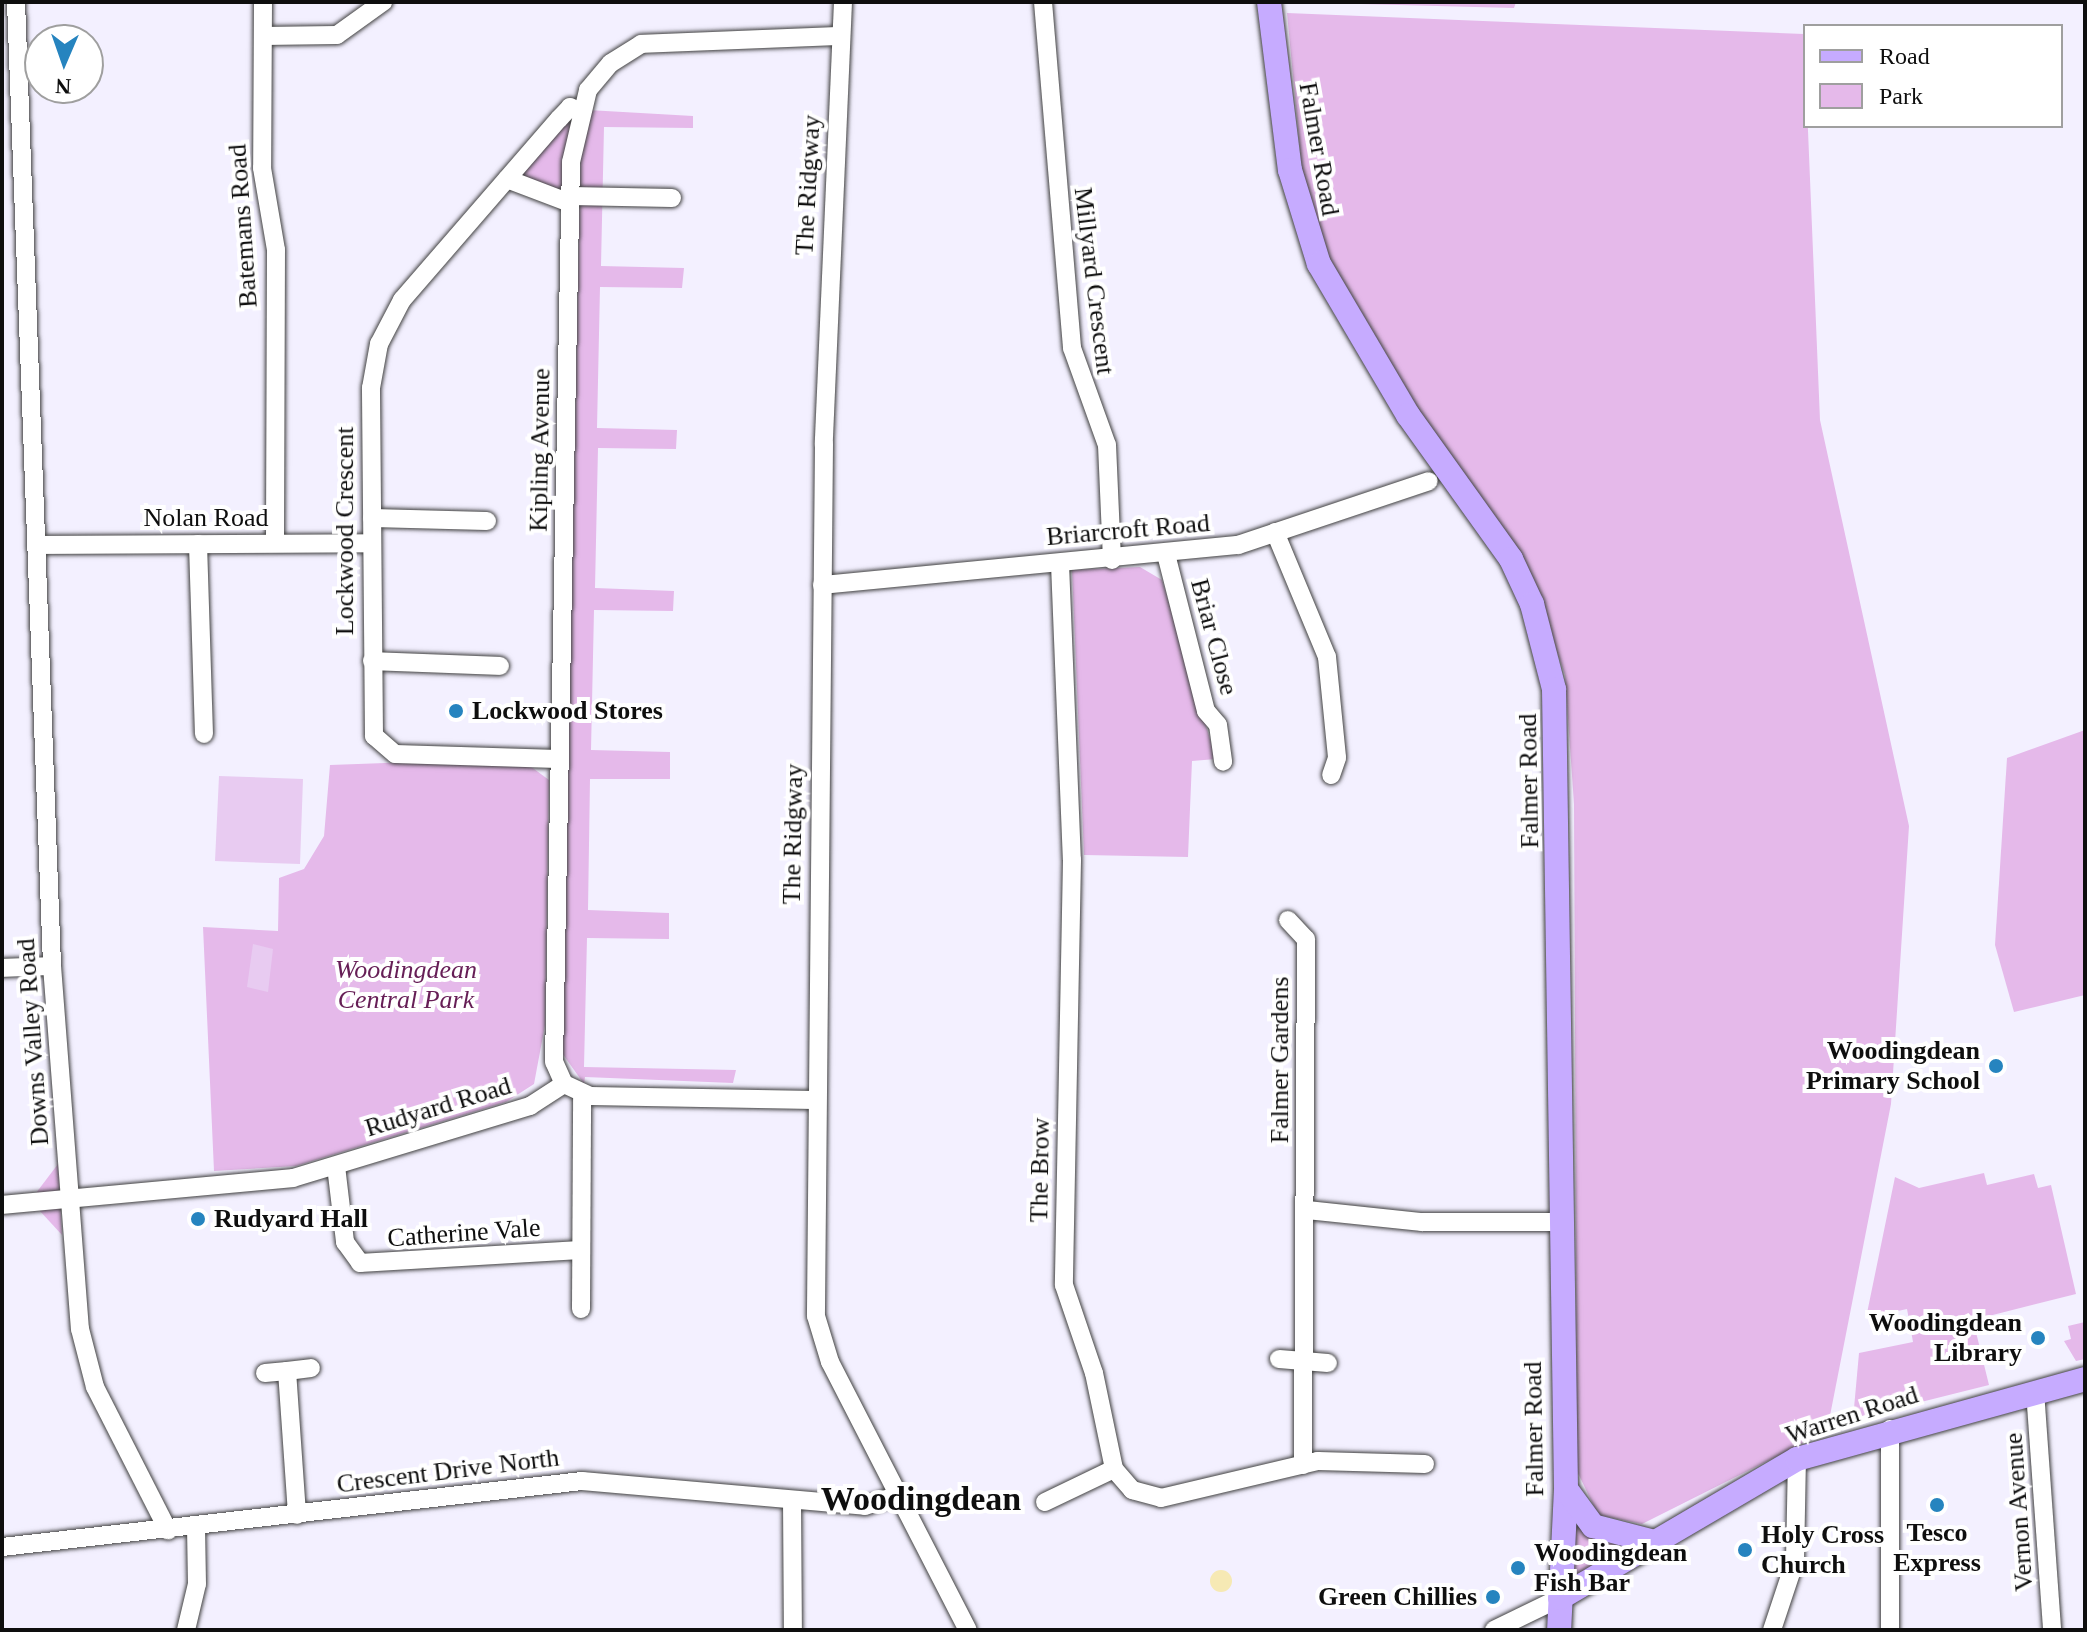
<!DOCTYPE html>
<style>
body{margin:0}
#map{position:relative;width:2087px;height:1632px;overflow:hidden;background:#f3f0ff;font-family:"Times New Roman",serif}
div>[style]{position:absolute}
.green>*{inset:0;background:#e5b9ea}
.pitch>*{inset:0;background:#e8cbf1}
.round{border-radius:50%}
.water>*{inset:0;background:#f6e9b4}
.roads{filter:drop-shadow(0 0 2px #414141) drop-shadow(0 0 2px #414141)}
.street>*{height:18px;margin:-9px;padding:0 9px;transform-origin:9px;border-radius:9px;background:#fff}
.secondary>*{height:24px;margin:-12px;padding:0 12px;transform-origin:12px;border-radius:12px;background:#c6abff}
.dots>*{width:22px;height:22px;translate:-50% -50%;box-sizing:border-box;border:4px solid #fff;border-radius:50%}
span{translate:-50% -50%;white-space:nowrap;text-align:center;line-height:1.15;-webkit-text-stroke:8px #fff;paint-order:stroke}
.street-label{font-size:26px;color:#0e0e0e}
.poi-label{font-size:26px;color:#0e0e0e;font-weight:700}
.left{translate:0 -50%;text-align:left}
.right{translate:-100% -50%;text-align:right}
.park-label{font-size:26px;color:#661e56;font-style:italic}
.district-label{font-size:34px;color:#0e0e0e;font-weight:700}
.frame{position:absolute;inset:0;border:4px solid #0e0e0e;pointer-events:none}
.legend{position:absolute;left:1803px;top:24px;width:260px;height:104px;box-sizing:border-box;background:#fff;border:2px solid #9f9f9f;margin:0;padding:10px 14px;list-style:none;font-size:24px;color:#0e0e0e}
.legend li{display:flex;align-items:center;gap:16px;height:40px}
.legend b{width:40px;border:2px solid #9f9f9f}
.north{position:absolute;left:24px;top:24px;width:80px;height:80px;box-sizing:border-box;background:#fff;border:2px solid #9f9f9f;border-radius:50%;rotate:182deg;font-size:22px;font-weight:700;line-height:32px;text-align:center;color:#0e0e0e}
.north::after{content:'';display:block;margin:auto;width:28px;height:36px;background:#2684bf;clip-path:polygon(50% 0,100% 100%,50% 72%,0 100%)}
</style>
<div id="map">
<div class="green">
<div style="clip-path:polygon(1284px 2px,1516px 2px,1514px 8px)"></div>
<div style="clip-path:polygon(1287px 13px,1804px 34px,1820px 420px,1909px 826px,1891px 1104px,1827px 1431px,1642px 1524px,1598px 1515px,1577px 1471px,1574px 804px,1565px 675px,1527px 566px,1388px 367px,1324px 253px,1305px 202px)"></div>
<div style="clip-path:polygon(588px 110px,693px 116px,693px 128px,604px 127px,601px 266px,684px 268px,682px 288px,600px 287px,597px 428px,677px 430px,676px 449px,598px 448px,595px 588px,674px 591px,673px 611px,594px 610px,591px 750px,670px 752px,670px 779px,590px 779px,588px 910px,669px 913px,669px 939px,587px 938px,584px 1067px,736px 1070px,733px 1083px,585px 1077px,584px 1084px,562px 1053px,581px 135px)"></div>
<div style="clip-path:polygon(579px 111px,570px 203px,507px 179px)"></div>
<div style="clip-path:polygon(1140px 567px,1162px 580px,1216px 759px,1192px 761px,1188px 857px,1084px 855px,1072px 570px)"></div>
<div style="clip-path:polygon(2085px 730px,2085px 995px,2014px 1012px,1995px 945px,2007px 758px)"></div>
<div style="clip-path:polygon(413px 762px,530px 766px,549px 780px,545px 1025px,534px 1084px,506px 1102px,296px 1166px,214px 1171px,203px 927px,278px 931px,279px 878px,304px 869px,324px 836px,330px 765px)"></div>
<div style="clip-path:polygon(58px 1164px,62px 1235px,39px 1210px,36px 1193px)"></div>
<div style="clip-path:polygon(1984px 1173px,1987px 1185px,2034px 1174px,2038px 1188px,2051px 1185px,2076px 1294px,1973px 1320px,1989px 1385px,1853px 1419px,1859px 1353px,1913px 1342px,1907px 1309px,1866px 1318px,1895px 1177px,1919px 1188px)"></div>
<div style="clip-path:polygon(2085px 1322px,2085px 1359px,2076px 1361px,2064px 1341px,2071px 1339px,2068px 1326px)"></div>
<div style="clip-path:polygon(1570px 1519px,1621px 1546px,1572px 1581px)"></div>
</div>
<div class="pitch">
<div style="clip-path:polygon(219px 776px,303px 779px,300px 864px,215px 861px)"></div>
<div style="clip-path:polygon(253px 944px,273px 949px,268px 992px,247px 987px)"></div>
<div class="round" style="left:375px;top:959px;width:20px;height:20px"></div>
</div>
<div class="water">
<div class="round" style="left:1210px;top:1570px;width:22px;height:22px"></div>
</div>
<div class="roads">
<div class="street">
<div style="left:16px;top:2px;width:965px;rotate:87.86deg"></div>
<div style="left:52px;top:966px;width:364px;rotate:85.6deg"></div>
<div style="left:80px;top:1329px;width:60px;rotate:75.5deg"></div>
<div style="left:95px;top:1387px;width:161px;rotate:63deg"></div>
<div style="left:263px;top:2px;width:166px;rotate:90.3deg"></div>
<div style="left:262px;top:168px;width:83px;rotate:80.3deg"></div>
<div style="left:276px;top:250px;width:293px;rotate:90.2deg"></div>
<div style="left:843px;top:2px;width:442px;rotate:92.5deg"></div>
<div style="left:824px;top:444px;width:872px;rotate:90.53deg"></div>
<div style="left:816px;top:1316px;width:48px;rotate:73.1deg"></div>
<div style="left:830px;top:1362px;width:301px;rotate:62.8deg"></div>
<div style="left:1043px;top:2px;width:347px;rotate:85.2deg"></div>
<div style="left:1072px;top:348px;width:103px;rotate:70.2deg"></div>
<div style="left:1107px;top:445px;width:115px;rotate:87.5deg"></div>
<div style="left:263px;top:36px;width:74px;rotate:-0.8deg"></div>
<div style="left:337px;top:35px;width:57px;rotate:-35.7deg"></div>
<div style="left:507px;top:179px;width:67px;rotate:20.9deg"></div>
<div style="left:571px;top:196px;width:101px;rotate:1.1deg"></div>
<div style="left:372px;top:518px;width:115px;rotate:1.5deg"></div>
<div style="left:1275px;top:532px;width:135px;rotate:67.4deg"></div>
<div style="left:1327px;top:657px;width:101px;rotate:84.3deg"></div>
<div style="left:1337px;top:758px;width:18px;rotate:109deg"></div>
<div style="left:198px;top:544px;width:190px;rotate:88.2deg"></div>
<div style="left:40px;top:545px;width:332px;rotate:-0.3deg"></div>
<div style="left:1167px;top:558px;width:158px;rotate:75.7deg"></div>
<div style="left:1206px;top:711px;width:18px;rotate:49deg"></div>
<div style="left:1218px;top:725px;width:37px;rotate:82deg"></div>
<div style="left:1060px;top:564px;width:296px;rotate:87.7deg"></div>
<div style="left:1072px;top:860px;width:425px;rotate:91.1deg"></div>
<div style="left:1064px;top:1285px;width:93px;rotate:71.2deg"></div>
<div style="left:1094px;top:1373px;width:98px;rotate:78.2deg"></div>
<div style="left:1114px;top:1469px;width:28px;rotate:49deg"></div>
<div style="left:1132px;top:1490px;width:30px;rotate:15deg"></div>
<div style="left:1161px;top:1498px;width:161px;rotate:-13.3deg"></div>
<div style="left:1318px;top:1461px;width:107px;rotate:1.6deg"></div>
<div style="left:822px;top:585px;width:418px;rotate:-5.5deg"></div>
<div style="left:1238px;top:545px;width:201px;rotate:-18.5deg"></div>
<div style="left:372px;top:661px;width:128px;rotate:2.2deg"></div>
<div style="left:558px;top:759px;width:163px;rotate:-178.2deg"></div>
<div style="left:395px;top:754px;width:28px;rotate:-139deg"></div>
<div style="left:374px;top:736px;width:348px;rotate:-90.5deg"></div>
<div style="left:371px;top:388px;width:45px;rotate:-79.7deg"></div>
<div style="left:379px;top:344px;width:50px;rotate:-62.4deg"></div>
<div style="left:402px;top:300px;width:240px;rotate:-49.1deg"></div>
<div style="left:559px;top:119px;width:16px;rotate:-47deg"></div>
<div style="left:570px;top:107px;width:10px;rotate:24deg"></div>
<div style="left:1288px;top:920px;width:26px;rotate:47deg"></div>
<div style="left:1306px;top:939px;width:526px;rotate:90.33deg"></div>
<div style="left:2px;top:968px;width:50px;rotate:-2.3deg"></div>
<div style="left:814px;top:1100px;width:224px;rotate:-179deg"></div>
<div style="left:590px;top:1096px;width:29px;rotate:-155deg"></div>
<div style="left:564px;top:1084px;width:24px;rotate:-114deg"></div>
<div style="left:554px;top:1062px;width:900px;rotate:-88.92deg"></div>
<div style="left:571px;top:162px;width:74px;rotate:-76.7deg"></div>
<div style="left:588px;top:90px;width:35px;rotate:-50deg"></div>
<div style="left:611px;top:63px;width:36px;rotate:-32deg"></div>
<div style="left:641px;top:44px;width:200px;rotate:-2.3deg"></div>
<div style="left:336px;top:1166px;width:77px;rotate:83.2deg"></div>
<div style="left:345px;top:1242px;width:26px;rotate:54deg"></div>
<div style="left:360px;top:1263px;width:220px;rotate:-3.4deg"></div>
<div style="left:2px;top:1205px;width:292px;rotate:-5.3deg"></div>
<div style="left:293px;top:1178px;width:248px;rotate:-16.9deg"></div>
<div style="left:530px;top:1106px;width:40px;rotate:-32.9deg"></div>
<div style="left:1307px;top:1210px;width:116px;rotate:6deg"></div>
<div style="left:1422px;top:1222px;width:139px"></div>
<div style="left:581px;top:1309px;width:214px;rotate:-89.7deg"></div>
<div style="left:1279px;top:1359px;width:49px;rotate:4.7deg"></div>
<div style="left:287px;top:1371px;width:24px;rotate:-7deg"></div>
<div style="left:265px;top:1373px;width:22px;rotate:-5deg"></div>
<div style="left:287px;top:1371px;width:144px;rotate:86deg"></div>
<div style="left:2035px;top:1391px;width:240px;rotate:85.9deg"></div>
<div style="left:792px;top:1500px;width:130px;rotate:89.6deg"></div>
<div style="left:1045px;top:1502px;width:76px;rotate:-25.6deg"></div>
<div style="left:2px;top:1547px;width:584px;rotate:-6.49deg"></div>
<div style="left:582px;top:1481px;width:284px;rotate:5deg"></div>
<div style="left:865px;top:1506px;width:36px;rotate:-18deg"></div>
<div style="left:186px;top:1630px;width:47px;rotate:-76.6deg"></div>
<div style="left:197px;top:1584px;width:57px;rotate:-91deg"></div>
<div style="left:1494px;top:1630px;width:73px;rotate:-25.9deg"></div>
<div style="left:1772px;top:1630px;width:73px;rotate:-71.6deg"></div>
<div style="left:1795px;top:1561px;width:102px;rotate:-88.9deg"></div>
<div style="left:1890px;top:1630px;width:201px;rotate:-90deg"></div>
</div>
<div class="secondary">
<div style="left:1269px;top:2px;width:169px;rotate:82.9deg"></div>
<div style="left:1290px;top:170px;width:98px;rotate:72.9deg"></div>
<div style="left:1319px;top:264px;width:175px;rotate:59.5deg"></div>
<div style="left:1408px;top:415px;width:177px;rotate:54.4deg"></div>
<div style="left:1511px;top:559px;width:50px;rotate:65deg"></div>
<div style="left:1532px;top:604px;width:88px;rotate:75.5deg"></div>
<div style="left:1554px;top:689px;width:800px;rotate:89.14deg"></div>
<div style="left:1566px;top:1489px;width:141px;rotate:92.8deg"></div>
<div style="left:1566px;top:1489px;width:46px;rotate:53.9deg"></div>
<div style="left:1593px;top:1526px;width:60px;rotate:14.5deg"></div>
<div style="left:1560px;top:1598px;width:275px;rotate:-30.4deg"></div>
<div style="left:1797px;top:1459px;width:299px;rotate:-15.5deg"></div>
</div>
</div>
<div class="dots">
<div style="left:456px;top:711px;background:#2684bf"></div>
<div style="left:1996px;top:1066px;background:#2684bf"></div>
<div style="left:198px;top:1219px;background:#2684bf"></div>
<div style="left:2038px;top:1338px;background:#2684bf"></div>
<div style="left:1937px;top:1505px;background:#2684bf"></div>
<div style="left:1745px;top:1550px;background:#2684bf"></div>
<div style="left:1518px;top:1568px;background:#2684bf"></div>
<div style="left:1493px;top:1597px;background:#2684bf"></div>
</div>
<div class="street-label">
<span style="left:1319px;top:149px;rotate:80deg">Falmer Road</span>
<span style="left:808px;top:185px;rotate:-87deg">The Ridgway</span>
<span style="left:243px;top:226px;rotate:-94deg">Batemans Road</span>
<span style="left:1094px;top:281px;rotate:83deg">Millyard Crescent</span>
<span style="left:540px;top:450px;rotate:-89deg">Kipling Avenue</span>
<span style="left:206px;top:518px">Nolan Road</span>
<span style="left:1128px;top:530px;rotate:-5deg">Briarcroft Road</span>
<span style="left:345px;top:531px;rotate:-90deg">Lockwood Crescent</span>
<span style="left:1214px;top:637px;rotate:75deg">Briar Close</span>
<span style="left:1529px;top:781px;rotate:-91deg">Falmer Road</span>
<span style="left:793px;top:834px;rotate:-89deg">The Ridgway</span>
<span style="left:33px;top:1042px;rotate:-94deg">Downs Valley Road</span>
<span style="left:1280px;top:1060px;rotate:-90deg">Falmer Gardens</span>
<span style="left:438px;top:1107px;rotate:-17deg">Rudyard Road</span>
<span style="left:1040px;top:1170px;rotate:-89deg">The Brow</span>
<span style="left:464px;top:1233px;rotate:-4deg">Catherine Vale</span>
<span style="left:1852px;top:1415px;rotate:-18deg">Warren Road</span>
<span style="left:1534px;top:1429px;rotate:-91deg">Falmer Road</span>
<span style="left:448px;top:1471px;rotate:-7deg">Crescent Drive North</span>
<span style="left:2019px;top:1512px;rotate:-94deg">Vernon Avenue</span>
</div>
<div class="poi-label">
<span class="left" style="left:472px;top:711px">Lockwood Stores</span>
<span class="right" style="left:1980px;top:1066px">Woodingdean<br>Primary School</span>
<span class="left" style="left:214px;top:1219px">Rudyard Hall</span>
<span class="right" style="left:2022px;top:1338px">Woodingdean<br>Library</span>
<span style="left:1937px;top:1548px">Tesco<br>Express</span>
<span class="left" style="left:1761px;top:1550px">Holy Cross<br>Church</span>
<span class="left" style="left:1534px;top:1568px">Woodingdean<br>Fish Bar</span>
<span class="right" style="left:1477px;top:1597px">Green Chillies</span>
</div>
<div class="park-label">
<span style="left:406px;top:985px">Woodingdean<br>Central Park</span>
</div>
<div class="district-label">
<span style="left:921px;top:1499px">Woodingdean</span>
</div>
<div class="frame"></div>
<ul class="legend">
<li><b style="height:10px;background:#c6abff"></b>Road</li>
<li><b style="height:22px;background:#e5b9ea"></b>Park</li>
</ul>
<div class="north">N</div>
</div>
